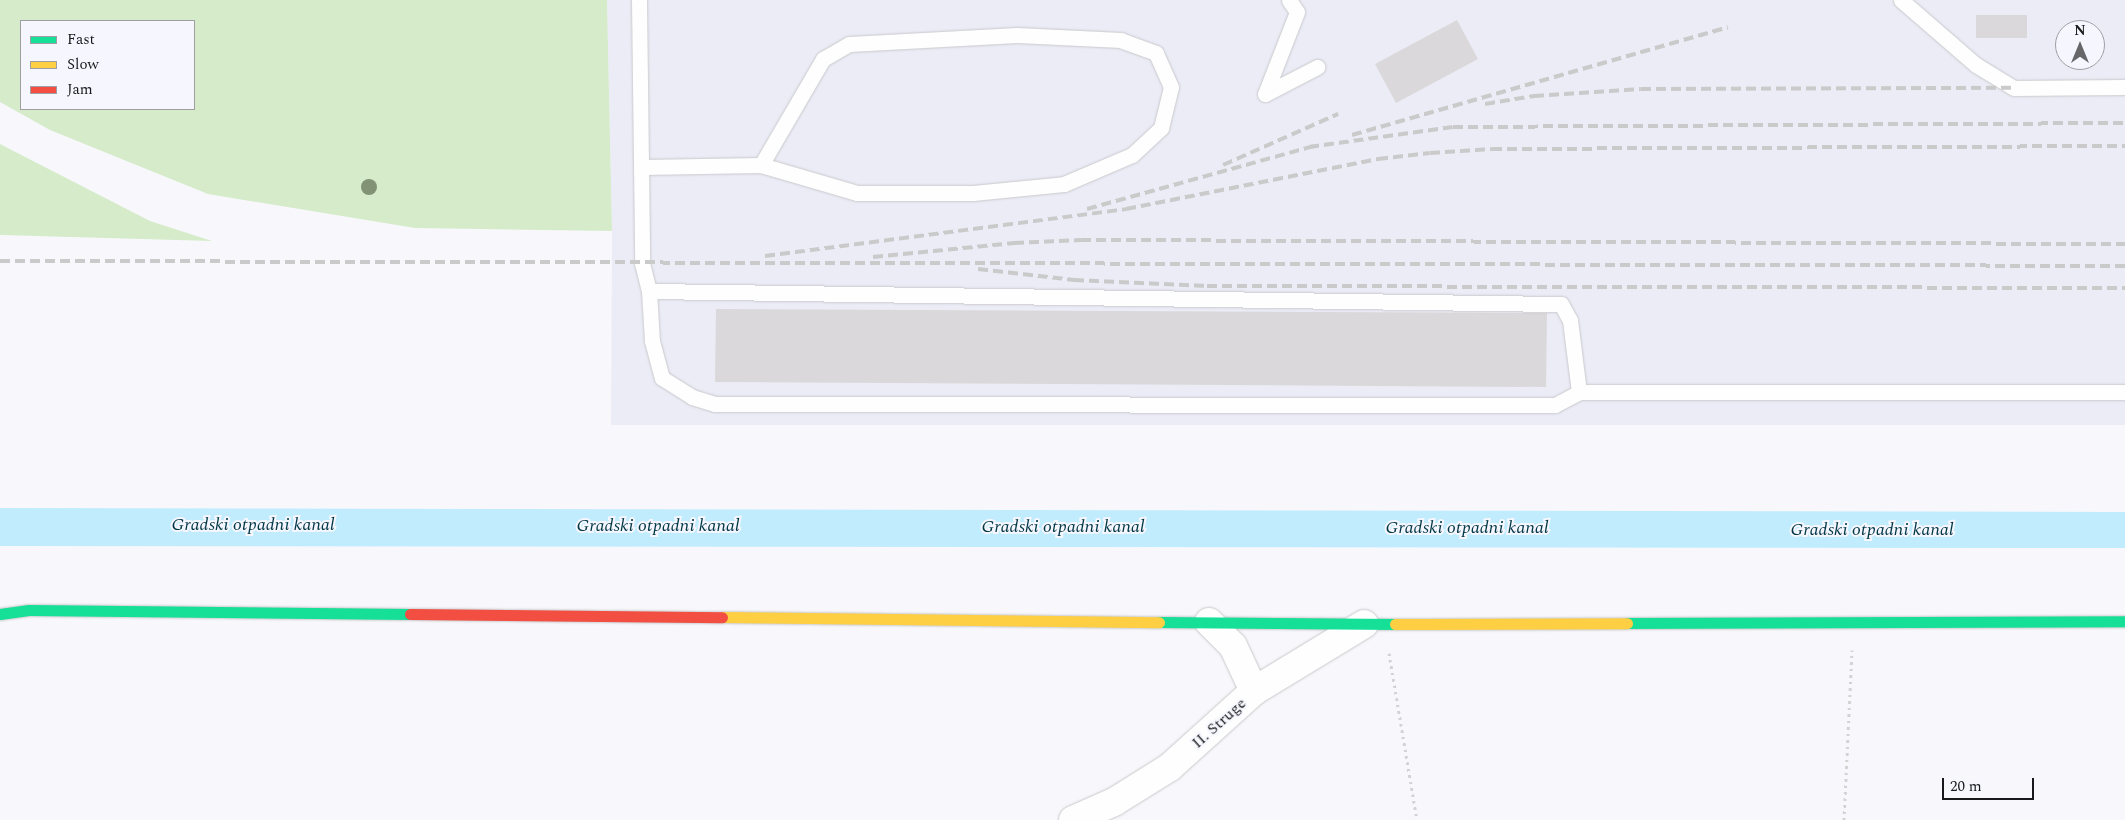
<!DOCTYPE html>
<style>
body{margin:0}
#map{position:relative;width:2125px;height:820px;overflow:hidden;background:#f8f8fc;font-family:Spectral,serif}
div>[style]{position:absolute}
.built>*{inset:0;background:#ebecf6}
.green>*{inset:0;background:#d5ebca}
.water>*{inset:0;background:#c0ecfd}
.building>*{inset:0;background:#dad8da}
.path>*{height:3px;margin-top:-1.5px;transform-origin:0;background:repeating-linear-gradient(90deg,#d3d3d3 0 2.5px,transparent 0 6.5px)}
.roads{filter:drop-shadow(0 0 1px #c9c9cc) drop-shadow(0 0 1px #c9c9cc)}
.lane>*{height:15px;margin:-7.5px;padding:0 7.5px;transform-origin:7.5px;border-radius:7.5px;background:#fefeff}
.street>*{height:28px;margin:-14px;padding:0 14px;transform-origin:14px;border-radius:14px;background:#fefeff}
.fast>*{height:11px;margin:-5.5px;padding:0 5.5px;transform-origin:5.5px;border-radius:5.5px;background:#16e098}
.slow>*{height:11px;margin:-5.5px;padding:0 5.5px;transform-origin:5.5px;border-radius:5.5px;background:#ffcf43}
.jam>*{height:11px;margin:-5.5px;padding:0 5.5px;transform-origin:5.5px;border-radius:5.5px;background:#f24e42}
.rail>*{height:4px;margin-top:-2px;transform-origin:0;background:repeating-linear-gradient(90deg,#cacacb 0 10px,transparent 0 15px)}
.trees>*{width:16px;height:16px;margin:-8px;border-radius:50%;background:#819275}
span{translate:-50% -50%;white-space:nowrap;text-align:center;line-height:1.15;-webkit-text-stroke:4px #f6f7fe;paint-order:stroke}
.street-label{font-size:16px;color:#19191b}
.water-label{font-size:18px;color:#003746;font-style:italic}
.legend{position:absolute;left:20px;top:20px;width:175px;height:90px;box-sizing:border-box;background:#f6f7fe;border:1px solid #9e9ea3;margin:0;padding:6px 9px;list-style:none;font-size:15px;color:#19191b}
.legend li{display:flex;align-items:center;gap:10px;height:25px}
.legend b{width:25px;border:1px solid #9e9ea3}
.north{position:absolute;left:2055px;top:20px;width:50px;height:50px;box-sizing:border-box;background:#f6f7fe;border:1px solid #9e9ea3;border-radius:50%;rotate:0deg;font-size:14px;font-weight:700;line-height:20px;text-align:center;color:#19191b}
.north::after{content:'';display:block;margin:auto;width:18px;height:22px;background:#67676a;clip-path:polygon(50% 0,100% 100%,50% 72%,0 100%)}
.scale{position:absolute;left:1942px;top:778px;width:92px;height:22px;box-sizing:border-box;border:2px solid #19191b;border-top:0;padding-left:6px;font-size:15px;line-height:18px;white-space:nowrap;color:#19191b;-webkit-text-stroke:4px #f6f7fe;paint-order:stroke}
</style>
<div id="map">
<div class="built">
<div style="clip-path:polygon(evenodd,607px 0,2125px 0,2125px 425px,611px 425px,612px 231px,607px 0,2065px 30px,2095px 30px,2095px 60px,2065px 60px,2065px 30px)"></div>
</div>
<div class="green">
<div style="clip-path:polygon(evenodd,0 0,607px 0,612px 231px,415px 228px,208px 194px,50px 130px,0 102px,0 0,21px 21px,194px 21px,194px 109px,21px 109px,21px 21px)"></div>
<div style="clip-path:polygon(0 144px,150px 221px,212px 241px,0 235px)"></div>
</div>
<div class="water">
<div style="clip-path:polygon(0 508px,2125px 512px,2125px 548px,0 546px)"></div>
</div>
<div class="building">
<div style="clip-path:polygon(1976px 15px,2027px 15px,2027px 38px,1976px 38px)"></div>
<div style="clip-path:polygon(1457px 20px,1478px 59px,1396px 103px,1375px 64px)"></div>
<div style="clip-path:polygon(716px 309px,1547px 313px,1546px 387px,715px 382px)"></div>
</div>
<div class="path">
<div style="left:1389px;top:653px;width:169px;rotate:80.5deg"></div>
<div style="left:1844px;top:820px;width:170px;rotate:-87.3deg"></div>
</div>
<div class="roads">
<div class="lane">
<div style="left:639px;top:0;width:263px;rotate:89.3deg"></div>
<div style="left:642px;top:263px;width:29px;rotate:76deg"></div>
<div style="left:649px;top:291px;width:50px;rotate:86.6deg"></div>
<div style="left:652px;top:341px;width:38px;rotate:75deg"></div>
<div style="left:662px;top:378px;width:36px;rotate:32deg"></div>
<div style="left:692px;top:397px;width:24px;rotate:17deg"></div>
<div style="left:715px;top:404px;width:840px;rotate:0.07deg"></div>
<div style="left:1555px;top:405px;width:27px;rotate:-28deg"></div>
<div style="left:1579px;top:392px;width:546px"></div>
<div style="left:1289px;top:0;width:14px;rotate:56deg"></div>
<div style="left:1297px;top:12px;width:88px;rotate:111.3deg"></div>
<div style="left:1265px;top:94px;width:59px;rotate:-27.4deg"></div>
<div style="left:1901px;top:0;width:99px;rotate:40.9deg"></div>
<div style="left:1976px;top:65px;width:44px;rotate:31.2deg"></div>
<div style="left:2014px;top:88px;width:111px;rotate:-0.5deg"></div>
<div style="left:643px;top:167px;width:118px;rotate:-1deg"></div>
<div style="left:761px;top:165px;width:100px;rotate:16.3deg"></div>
<div style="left:857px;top:193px;width:116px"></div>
<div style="left:973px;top:193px;width:91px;rotate:-5.6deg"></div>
<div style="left:1064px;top:184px;width:74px;rotate:-23.1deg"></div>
<div style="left:1132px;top:155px;width:40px;rotate:-43deg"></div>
<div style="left:1161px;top:128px;width:42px;rotate:-76.3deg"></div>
<div style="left:1171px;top:87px;width:37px;rotate:-114deg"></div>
<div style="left:1156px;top:53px;width:37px;rotate:-160deg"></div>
<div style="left:1121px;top:40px;width:104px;rotate:-177.2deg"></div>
<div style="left:1017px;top:35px;width:168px;rotate:176.9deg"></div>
<div style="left:849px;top:44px;width:30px;rotate:150deg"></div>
<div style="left:823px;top:59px;width:123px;rotate:120.3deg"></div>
<div style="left:649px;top:291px;width:912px;rotate:0.82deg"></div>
<div style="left:1561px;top:304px;width:18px;rotate:61deg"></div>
<div style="left:1570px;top:320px;width:73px;rotate:82.9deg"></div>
</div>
<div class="street">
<div style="left:1209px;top:622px;width:34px;rotate:45deg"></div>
<div style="left:1233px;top:646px;width:50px;rotate:65deg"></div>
<div style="left:1073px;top:820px;width:45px;rotate:-23.7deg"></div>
<div style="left:1114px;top:802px;width:66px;rotate:-32deg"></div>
<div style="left:1170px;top:767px;width:113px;rotate:-42.1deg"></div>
<div style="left:1254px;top:691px;width:129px;rotate:-31.3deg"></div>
</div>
<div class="fast">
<div style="left:0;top:614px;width:29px;rotate:-8deg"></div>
<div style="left:29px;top:610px;width:381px;rotate:0.6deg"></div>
<div style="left:1159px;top:622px;width:236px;rotate:0.5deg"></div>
<div style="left:1627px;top:623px;width:498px;rotate:-0.2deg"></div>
</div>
<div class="slow">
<div style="left:722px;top:617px;width:437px;rotate:0.7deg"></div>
<div style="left:1395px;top:624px;width:232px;rotate:-0.2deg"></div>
</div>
<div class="jam">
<div style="left:410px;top:614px;width:312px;rotate:0.6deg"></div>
</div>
</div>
<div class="rail">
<div style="left:1485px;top:104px;width:50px;rotate:-9.3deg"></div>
<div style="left:1534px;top:96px;width:107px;rotate:-3.7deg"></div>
<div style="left:1641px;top:89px;width:373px;rotate:-0.2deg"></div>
<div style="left:1352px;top:135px;width:391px;rotate:-16deg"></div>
<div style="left:1309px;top:147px;width:145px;rotate:-7.9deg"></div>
<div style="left:1453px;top:127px;width:672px;rotate:-0.34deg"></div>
<div style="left:1223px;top:165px;width:126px;rotate:-23.9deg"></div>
<div style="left:1087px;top:209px;width:236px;rotate:-15.5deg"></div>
<div style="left:765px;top:256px;width:364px;rotate:-7.4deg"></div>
<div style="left:1126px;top:209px;width:257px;rotate:-11.2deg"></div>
<div style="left:1378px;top:159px;width:52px;rotate:-6.6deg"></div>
<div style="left:1430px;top:153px;width:62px;rotate:-3.7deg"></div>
<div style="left:1492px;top:149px;width:633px;rotate:-0.27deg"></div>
<div style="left:873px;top:257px;width:142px;rotate:-5.7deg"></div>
<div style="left:1014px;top:243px;width:67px;rotate:-2.6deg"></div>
<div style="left:1081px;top:240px;width:1044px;rotate:0.22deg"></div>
<div style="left:0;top:261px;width:2125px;rotate:0.13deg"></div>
<div style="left:978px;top:269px;width:97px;rotate:6.5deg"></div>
<div style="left:1074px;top:280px;width:133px;rotate:2.6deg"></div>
<div style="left:1207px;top:286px;width:918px;rotate:0.12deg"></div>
</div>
<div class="trees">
<div style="left:369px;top:187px"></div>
</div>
<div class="street-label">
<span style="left:1219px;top:723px;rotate:-42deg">II. Struge</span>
</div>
<div class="water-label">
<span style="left:253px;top:525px">Gradski otpadni kanal</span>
<span style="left:658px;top:526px">Gradski otpadni kanal</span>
<span style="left:1063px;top:527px">Gradski otpadni kanal</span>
<span style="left:1467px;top:528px">Gradski otpadni kanal</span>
<span style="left:1872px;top:530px">Gradski otpadni kanal</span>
</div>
<ul class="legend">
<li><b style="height:6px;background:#16e098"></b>Fast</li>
<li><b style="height:6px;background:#ffcf43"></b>Slow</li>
<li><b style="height:6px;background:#f24e42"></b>Jam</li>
</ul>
<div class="north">N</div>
<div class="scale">20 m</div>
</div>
